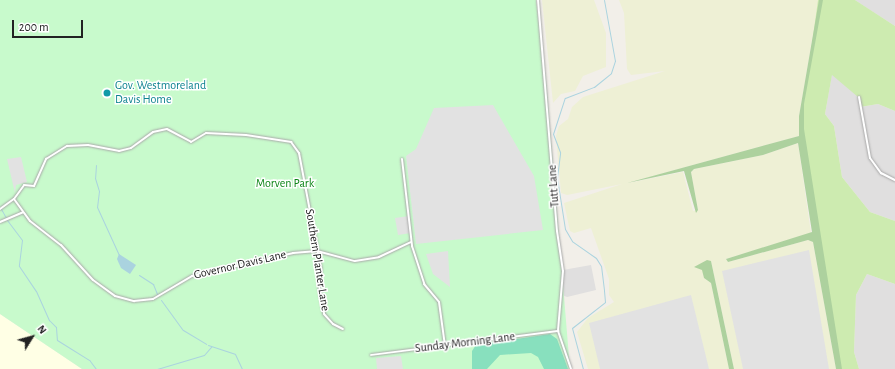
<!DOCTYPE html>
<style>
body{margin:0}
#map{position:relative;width:895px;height:369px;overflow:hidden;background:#f2efe9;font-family:"Alegreya Sans",sans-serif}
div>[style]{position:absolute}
.residential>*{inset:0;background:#e0dfdf}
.education>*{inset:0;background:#ffffe5}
.farmland>*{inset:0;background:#eef0d5}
.grass>*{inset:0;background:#cdebb0}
.forest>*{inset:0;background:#add19e}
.park>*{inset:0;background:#c8facc}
.pitch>*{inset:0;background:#88e0be}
.parking>*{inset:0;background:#e2e2e2}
.water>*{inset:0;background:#aad3df}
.stream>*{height:1px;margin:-0.5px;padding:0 0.5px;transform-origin:0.5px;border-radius:0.5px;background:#aad3df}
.roads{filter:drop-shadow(0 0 1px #a9a9a9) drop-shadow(0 0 1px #a9a9a9)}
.minor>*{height:2px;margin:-1px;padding:0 1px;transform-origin:1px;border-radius:1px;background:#fff}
.dots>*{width:11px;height:11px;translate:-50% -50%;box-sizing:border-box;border:2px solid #fff;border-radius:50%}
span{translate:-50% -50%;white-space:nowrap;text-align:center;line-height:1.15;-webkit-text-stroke:3px #fff;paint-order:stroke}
.culture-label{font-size:12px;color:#0d838f}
.left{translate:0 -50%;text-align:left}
.park-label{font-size:12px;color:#0c8416}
.street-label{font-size:12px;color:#222}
.north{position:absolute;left:12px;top:317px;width:40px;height:40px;-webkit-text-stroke:3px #fff;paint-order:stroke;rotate:53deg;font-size:11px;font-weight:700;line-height:16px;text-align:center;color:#222}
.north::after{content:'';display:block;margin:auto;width:14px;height:18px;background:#222;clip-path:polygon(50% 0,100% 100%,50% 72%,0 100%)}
.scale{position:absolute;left:12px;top:20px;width:71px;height:18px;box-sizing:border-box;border:2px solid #222;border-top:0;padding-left:5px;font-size:12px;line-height:14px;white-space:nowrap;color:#222;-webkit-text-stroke:3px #fff;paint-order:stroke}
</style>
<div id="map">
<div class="residential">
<div style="clip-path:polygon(855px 0,895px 0,895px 26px,867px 8px)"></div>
<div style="clip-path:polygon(832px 74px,859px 97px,860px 107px,878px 104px,895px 111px,895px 221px,870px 212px,842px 177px,834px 126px,825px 114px)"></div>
<div style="clip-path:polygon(591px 265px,596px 290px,567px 297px,562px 295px,563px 270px)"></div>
<div style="clip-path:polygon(867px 274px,895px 284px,895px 369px,859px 369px,854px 352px,856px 295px)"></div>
</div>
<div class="education">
<div style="clip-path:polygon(0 314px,82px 369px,0 369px)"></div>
</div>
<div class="farmland">
<div style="clip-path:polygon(542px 0,594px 0,606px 33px,606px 67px,583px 76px,575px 91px,561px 94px,553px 103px)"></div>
<div style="clip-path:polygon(619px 0,819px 0,799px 116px,799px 136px,628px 183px,683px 172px,693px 211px,698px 210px,691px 172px,694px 169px,763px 155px,798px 143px,811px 233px,726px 259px,728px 262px,808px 240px,813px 242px,836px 369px,734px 369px,711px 261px,703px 270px,704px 278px,711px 283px,729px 369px,588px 369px,577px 332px,588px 318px,614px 302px,609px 295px,609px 279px,591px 228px,574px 233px,570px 231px,564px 203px,622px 184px,567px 195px,561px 193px,556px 136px,559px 126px,568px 119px,572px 107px,583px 97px,665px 71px,631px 75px,627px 69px,624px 13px)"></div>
</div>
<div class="grass">
<div style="clip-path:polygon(818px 0,855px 0,895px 26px,895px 111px,878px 104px,860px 107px,858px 97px,832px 75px,825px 114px,834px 126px,842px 177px,870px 212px,895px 221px,895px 284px,867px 274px,856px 295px,854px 352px,859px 369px,839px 369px,801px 123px)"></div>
</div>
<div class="forest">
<div style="clip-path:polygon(819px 0,823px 0,804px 104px,804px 129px,842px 369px,836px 369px,813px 242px,808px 240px,728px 262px,726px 259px,812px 232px,798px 143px,763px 155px,694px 169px,691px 172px,698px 210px,696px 213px,684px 171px,627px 183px,799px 136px,799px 116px)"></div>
<div style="clip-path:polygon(707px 260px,711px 261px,734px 369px,729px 369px,711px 283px,704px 278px,702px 270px,694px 267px)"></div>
</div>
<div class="park">
<div style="clip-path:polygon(0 0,536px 0,546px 80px,570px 369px,82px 369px,0 314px)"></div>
</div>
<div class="pitch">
<div style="clip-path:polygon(550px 334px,557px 339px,568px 369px,544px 369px,538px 357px,531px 353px,500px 355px,487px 369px,472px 369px,472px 351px,476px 345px)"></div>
</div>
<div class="parking">
<div style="clip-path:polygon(493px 105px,534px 176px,543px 230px,416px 244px,406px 156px,416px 149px,434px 108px)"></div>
<div style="clip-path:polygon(21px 157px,27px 182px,16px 185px,15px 193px,7px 159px)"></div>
<div style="clip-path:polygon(409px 216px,411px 233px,398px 235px,395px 218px)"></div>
<div style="clip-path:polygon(809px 250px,829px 369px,743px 369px,722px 271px)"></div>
<div style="clip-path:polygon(448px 251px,450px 287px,433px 274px,426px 254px)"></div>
<div style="clip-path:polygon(691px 295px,709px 369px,600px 369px,589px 323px)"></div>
<div style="clip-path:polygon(401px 356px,403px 369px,377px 369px,376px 358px)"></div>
</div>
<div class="water">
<div style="clip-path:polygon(119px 254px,136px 265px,130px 274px,121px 268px,117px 259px)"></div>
</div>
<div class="stream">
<div style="left:96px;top:165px;width:13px;rotate:94deg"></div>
<div style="left:95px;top:178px;width:14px;rotate:73deg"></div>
<div style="left:99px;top:191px;width:16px;rotate:97deg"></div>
<div style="left:97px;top:207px;width:53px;rotate:65.4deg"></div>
<div style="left:0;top:207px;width:13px;rotate:61deg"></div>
<div style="left:7px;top:220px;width:25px;rotate:53deg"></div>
<div style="left:22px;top:240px;width:26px;rotate:97deg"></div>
<div style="left:19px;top:266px;width:30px;rotate:56deg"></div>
<div style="left:36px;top:291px;width:32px;rotate:66deg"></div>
<div style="left:49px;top:320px;width:10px;rotate:45deg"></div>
<div style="left:56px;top:327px;width:13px;rotate:86deg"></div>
<div style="left:57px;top:340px;width:39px;rotate:32deg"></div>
<div style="left:90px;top:361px;width:10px;rotate:53deg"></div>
<div style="left:139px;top:275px;width:17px;rotate:33deg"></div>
<div style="left:153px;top:284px;width:11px;rotate:68deg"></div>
<div style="left:161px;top:300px;width:37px;rotate:54deg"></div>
<div style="left:183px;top:330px;width:27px;rotate:31deg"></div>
<div style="left:208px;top:345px;width:28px;rotate:18deg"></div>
<div style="left:235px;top:354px;width:17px;rotate:65deg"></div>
<div style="left:157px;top:369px;width:49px;rotate:-16.6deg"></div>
<div style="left:204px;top:355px;width:11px;rotate:-49deg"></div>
<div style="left:583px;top:369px;width:42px;rotate:-105deg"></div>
<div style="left:572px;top:328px;width:42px;rotate:-38.2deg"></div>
<div style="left:605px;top:302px;width:12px;rotate:-95deg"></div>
<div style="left:604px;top:290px;width:24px;rotate:-97deg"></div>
<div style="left:601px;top:266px;width:9px;rotate:-122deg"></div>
<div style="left:596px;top:258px;width:29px;rotate:-145deg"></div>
<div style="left:572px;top:241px;width:14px;rotate:-120deg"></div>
<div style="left:565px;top:229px;width:52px;rotate:-98.9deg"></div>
<div style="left:557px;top:178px;width:26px;rotate:-83deg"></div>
<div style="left:560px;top:152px;width:19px;rotate:-111deg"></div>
<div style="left:553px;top:134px;width:38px;rotate:-72deg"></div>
<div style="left:565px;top:98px;width:31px;rotate:-21deg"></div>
<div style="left:594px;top:87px;width:22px;rotate:-39deg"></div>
<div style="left:611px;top:73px;width:13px;rotate:-72deg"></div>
<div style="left:615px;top:61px;width:62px;rotate:-100.2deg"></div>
</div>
<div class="roads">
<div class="minor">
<div style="left:538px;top:0;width:232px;rotate:85.3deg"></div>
<div style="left:557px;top:231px;width:40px;rotate:81.5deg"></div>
<div style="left:563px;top:271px;width:60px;rotate:94.8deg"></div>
<div style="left:558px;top:331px;width:40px;rotate:71.1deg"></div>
<div style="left:859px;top:97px;width:62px;rotate:79.8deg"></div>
<div style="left:870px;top:158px;width:19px;rotate:54deg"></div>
<div style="left:881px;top:173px;width:16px;rotate:27deg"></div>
<div style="left:402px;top:159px;width:88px;rotate:83.4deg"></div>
<div style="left:412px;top:246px;width:40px;rotate:72deg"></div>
<div style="left:424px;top:284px;width:23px;rotate:50deg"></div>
<div style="left:439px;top:302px;width:44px;rotate:82.2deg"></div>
<div style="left:14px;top:199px;width:27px;rotate:54deg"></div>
<div style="left:30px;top:221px;width:39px;rotate:38deg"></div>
<div style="left:61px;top:245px;width:47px;rotate:47.6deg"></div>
<div style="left:93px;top:280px;width:27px;rotate:36deg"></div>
<div style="left:115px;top:296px;width:20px;rotate:15deg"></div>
<div style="left:134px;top:301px;width:19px;rotate:-6deg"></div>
<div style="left:153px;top:299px;width:45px;rotate:-30.5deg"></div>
<div style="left:192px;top:276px;width:104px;rotate:-12.8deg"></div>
<div style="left:293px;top:253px;width:24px;rotate:-5deg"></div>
<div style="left:317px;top:251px;width:39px;rotate:15deg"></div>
<div style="left:355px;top:261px;width:24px;rotate:-9deg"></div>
<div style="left:379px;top:257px;width:35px;rotate:-25deg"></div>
<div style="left:0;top:209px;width:17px;rotate:-36deg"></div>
<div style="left:14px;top:199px;width:17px;rotate:-54deg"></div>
<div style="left:24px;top:185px;width:10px;rotate:6deg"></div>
<div style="left:34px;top:186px;width:30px;rotate:-66deg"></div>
<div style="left:46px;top:159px;width:25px;rotate:-32deg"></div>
<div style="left:67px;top:146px;width:21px;rotate:-3deg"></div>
<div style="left:88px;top:145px;width:32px;rotate:11deg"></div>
<div style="left:119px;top:151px;width:12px;rotate:-14deg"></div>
<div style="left:131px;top:148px;width:27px;rotate:-36deg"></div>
<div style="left:153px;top:132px;width:14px;rotate:-12deg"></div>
<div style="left:167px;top:129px;width:27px;rotate:28deg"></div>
<div style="left:191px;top:142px;width:17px;rotate:-31deg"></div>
<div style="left:206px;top:133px;width:40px;rotate:2.9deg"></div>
<div style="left:246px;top:135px;width:46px;rotate:8.8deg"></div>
<div style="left:291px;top:142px;width:14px;rotate:54deg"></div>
<div style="left:299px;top:153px;width:118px;rotate:79.3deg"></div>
<div style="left:321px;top:269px;width:16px;rotate:97deg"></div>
<div style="left:319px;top:285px;width:29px;rotate:80deg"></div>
<div style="left:324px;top:314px;width:13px;rotate:48deg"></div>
<div style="left:333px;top:324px;width:11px;rotate:27deg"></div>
<div style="left:0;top:222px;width:25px;rotate:-23deg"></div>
<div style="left:371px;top:355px;width:189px;rotate:-7.3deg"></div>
</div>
</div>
<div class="dots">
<div style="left:107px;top:93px;background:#0f9aa8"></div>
</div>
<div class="culture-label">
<span class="left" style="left:115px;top:93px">Gov. Westmoreland<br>Davis Home</span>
</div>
<div class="park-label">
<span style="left:285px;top:184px">Morven Park</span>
</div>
<div class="street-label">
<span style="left:554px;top:186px;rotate:-94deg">Tutt Lane</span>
<span style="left:317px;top:260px;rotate:81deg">Southern Planter Lane</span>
<span style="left:240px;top:265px;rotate:-13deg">Governor Davis Lane</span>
<span style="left:465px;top:343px;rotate:-7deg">Sunday Morning Lane</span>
</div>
<div class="north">N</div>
<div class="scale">200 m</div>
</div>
